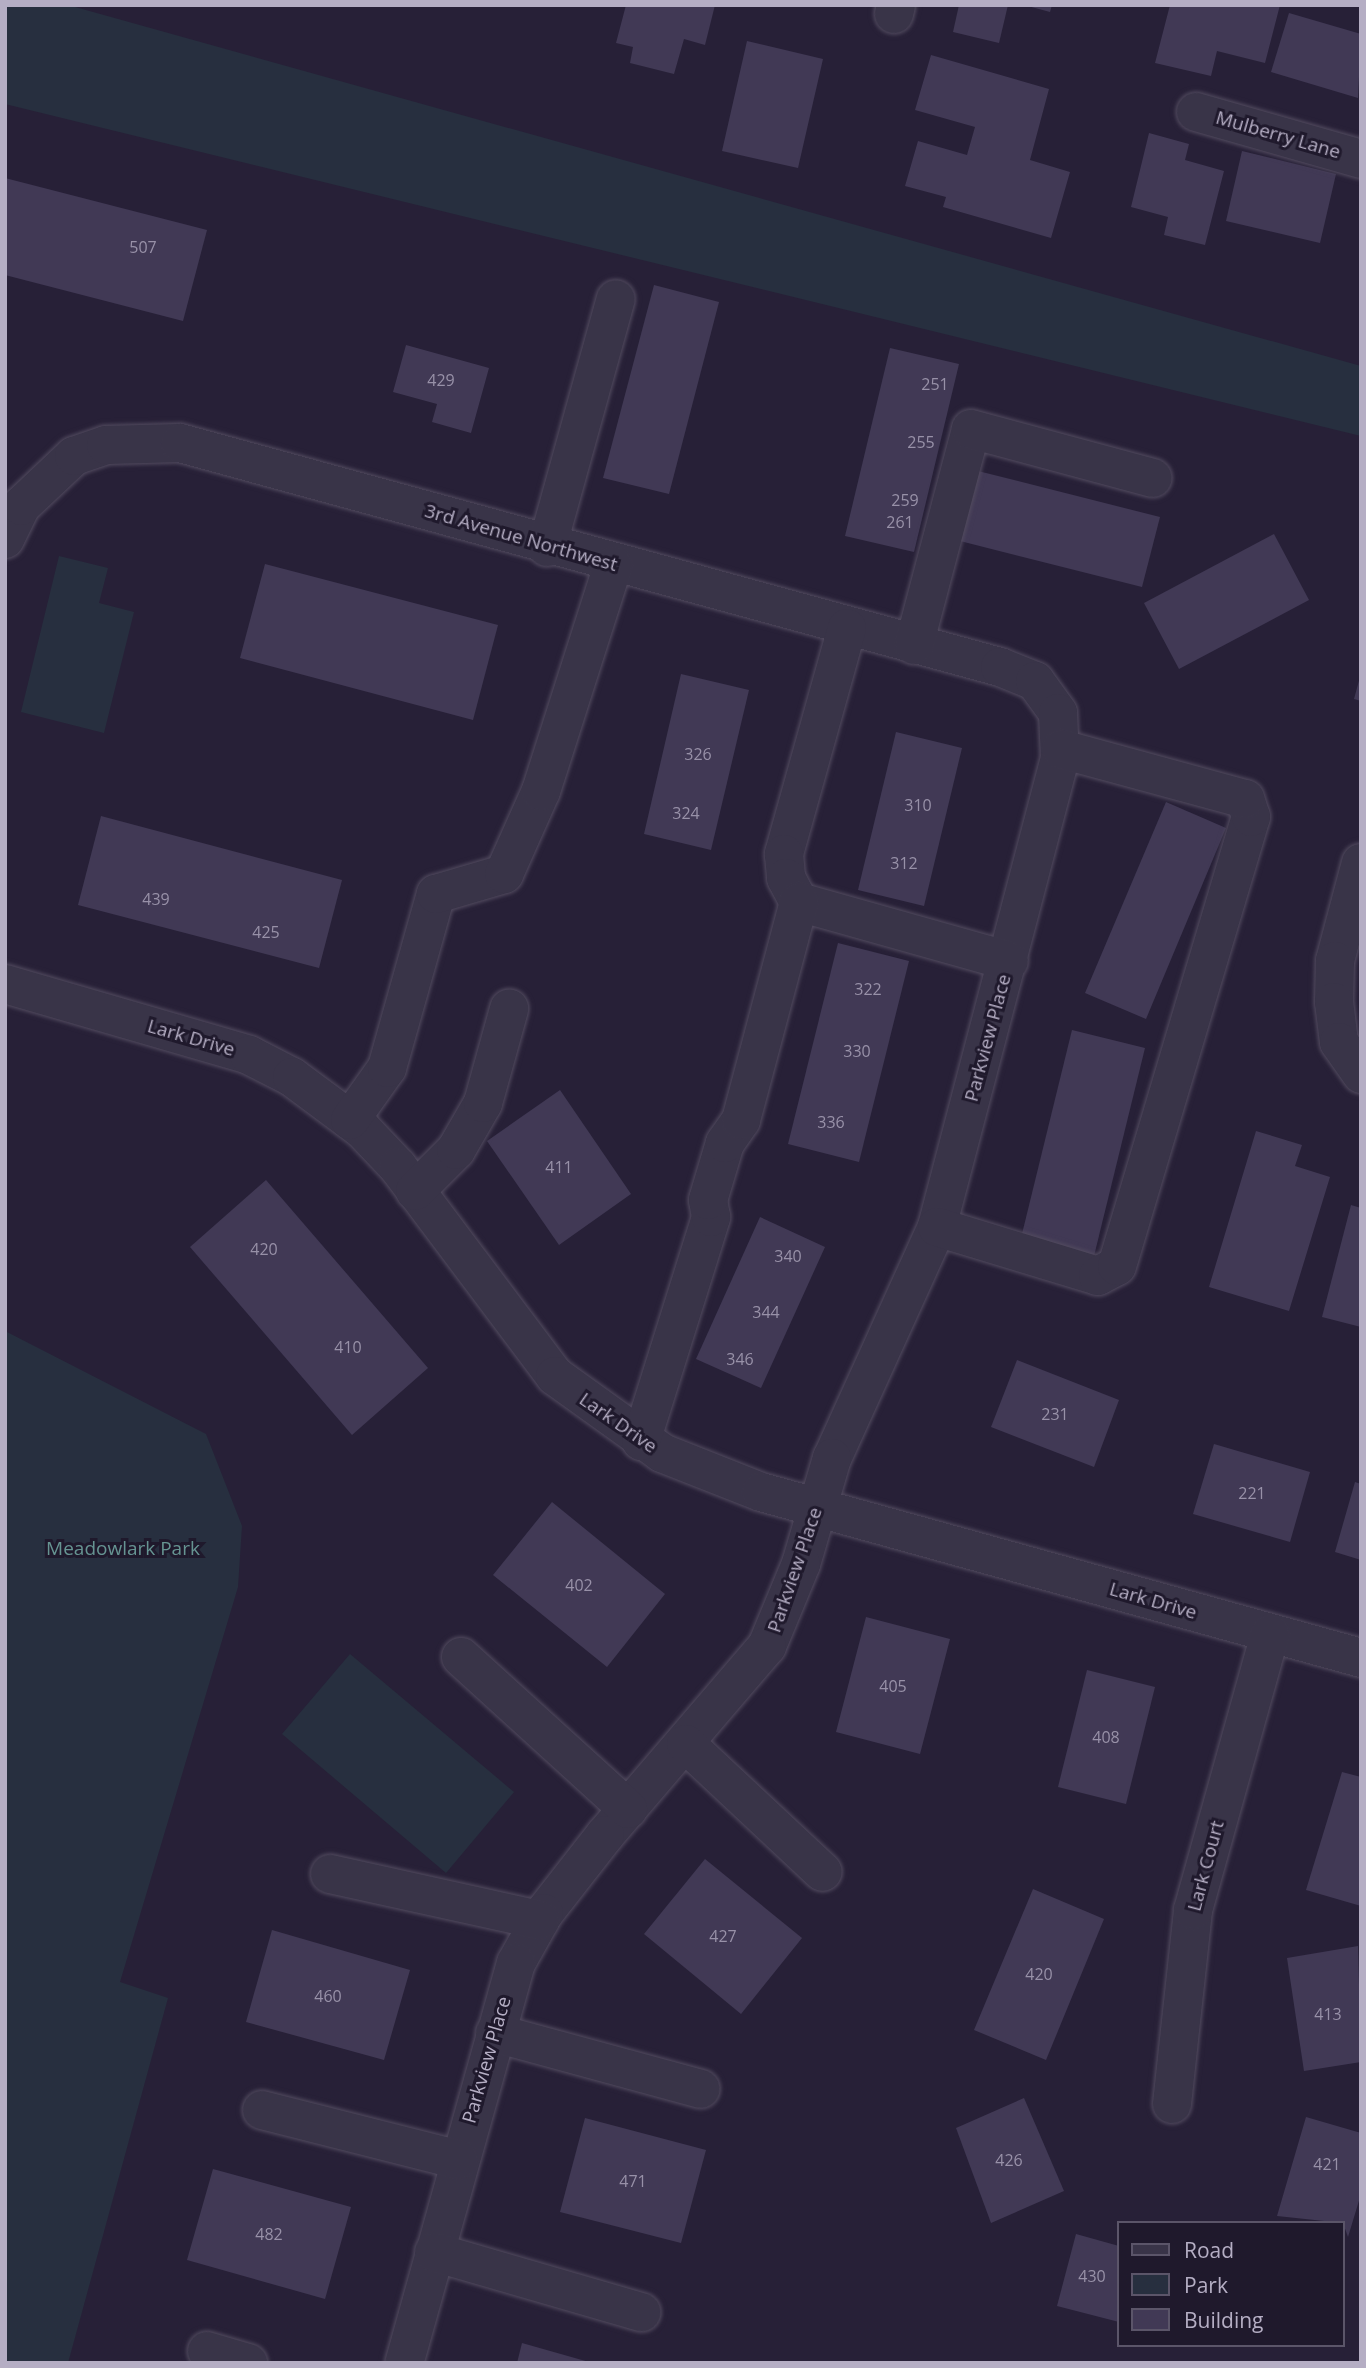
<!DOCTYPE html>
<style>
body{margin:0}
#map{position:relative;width:1366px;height:2368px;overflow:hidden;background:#272037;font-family:"Open Sans",sans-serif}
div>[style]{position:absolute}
.green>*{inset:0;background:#272f3f}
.building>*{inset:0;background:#413955}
.roads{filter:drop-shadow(0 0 2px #524b5f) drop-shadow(0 0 2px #524b5f)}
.minor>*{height:38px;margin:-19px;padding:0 19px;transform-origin:19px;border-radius:19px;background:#393448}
span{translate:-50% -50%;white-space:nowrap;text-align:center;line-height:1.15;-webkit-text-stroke:6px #1f192c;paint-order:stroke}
.number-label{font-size:16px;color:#9891a8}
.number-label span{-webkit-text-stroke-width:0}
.street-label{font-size:19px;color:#b5aec4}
.park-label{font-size:19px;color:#669492}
.frame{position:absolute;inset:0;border:7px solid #b5aec4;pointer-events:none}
.legend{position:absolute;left:1117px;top:2221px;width:228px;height:126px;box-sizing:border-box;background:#1f192c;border:2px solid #5b5569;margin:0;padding:9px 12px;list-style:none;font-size:21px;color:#b5aec4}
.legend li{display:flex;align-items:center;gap:14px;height:35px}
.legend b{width:35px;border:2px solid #5b5569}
</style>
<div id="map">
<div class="green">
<div style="clip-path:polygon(5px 5px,68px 5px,1361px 366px,1361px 436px,5px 104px)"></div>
<div style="clip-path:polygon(59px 556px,108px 568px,99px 603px,134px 612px,104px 733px,21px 712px)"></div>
<div style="clip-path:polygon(5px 1331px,206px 1434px,242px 1526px,238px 1587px,120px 1982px,168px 1998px,68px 2363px,5px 2363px)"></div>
<div style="clip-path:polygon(350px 1654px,514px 1792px,446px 1873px,282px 1734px)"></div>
</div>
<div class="building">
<div style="clip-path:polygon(626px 5px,715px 5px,705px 45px,684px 39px,674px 74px,630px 63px,633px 47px,616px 43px)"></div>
<div style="clip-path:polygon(959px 5px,1008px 5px,999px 43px,953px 32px)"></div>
<div style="clip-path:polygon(1024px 5px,1052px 5px,1050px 12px)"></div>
<div style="clip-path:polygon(1170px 5px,1280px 5px,1265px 63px,1217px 51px,1211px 76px,1155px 63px)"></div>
<div style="clip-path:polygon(1289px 13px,1361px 34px,1358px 98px,1271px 72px)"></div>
<div style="clip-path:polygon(747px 41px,823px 59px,798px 168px,722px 151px)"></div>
<div style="clip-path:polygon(931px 55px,1049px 89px,1030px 160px,1070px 172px,1051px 238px,943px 207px,946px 197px,905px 186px,918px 141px,967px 155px,975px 127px,915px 110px)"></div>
<div style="clip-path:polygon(1149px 133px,1189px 144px,1185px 160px,1224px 171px,1205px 245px,1164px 235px,1168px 217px,1131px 207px)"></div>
<div style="clip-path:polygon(1242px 151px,1336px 174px,1320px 243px,1226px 221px)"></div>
<div style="clip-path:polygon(5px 178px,207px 230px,183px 321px,5px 275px)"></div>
<div style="clip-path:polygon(654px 285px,719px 302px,669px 494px,603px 478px)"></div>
<div style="clip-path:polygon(406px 345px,489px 368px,471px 433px,432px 422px,437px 404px,393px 392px)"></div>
<div style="clip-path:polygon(890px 348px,959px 364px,914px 552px,845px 536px)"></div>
<div style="clip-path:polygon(978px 471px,1160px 517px,1142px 587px,960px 541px)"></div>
<div style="clip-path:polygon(1274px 534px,1309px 600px,1179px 669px,1144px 603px)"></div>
<div style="clip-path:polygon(265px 564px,498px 625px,473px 720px,240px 658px)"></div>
<div style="clip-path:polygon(681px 674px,749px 690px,711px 850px,644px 834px)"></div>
<div style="clip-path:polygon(1360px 677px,1361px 677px,1361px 701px,1354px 699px)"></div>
<div style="clip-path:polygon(896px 732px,962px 748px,924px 906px,858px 890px)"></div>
<div style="clip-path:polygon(1166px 802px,1226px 828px,1146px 1019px,1085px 993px)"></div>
<div style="clip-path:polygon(101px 816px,342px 880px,319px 968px,78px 905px)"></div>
<div style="clip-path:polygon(838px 943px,909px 961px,859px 1162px,788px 1144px)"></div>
<div style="clip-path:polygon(1072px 1030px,1145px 1048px,1094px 1256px,1021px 1238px)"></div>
<div style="clip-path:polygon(560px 1090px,631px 1194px,559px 1245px,487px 1141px)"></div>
<div style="clip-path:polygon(1256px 1131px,1302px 1145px,1295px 1166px,1330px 1177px,1289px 1311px,1209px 1287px)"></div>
<div style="clip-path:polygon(266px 1180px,428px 1368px,352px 1435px,190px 1247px)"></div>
<div style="clip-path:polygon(1351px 1205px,1361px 1208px,1361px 1327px,1322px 1317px)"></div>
<div style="clip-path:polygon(760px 1217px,825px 1247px,761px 1388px,696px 1359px)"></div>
<div style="clip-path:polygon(1017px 1360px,1119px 1400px,1094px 1467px,991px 1427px)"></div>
<div style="clip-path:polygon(1214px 1444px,1310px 1472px,1290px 1542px,1193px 1514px)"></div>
<div style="clip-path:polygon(1355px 1482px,1361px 1484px,1361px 1560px,1335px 1552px)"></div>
<div style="clip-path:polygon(552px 1502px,665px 1594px,607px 1667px,493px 1575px)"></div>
<div style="clip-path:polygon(866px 1617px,950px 1639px,920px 1754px,836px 1732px)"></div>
<div style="clip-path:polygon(1087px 1670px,1155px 1687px,1126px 1804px,1058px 1787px)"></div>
<div style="clip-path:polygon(1342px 1772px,1361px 1777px,1361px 1906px,1306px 1890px)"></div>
<div style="clip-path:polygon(705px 1859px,802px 1938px,741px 2014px,644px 1934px)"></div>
<div style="clip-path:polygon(1033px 1889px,1104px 1919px,1046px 2060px,974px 2030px)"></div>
<div style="clip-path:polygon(272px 1930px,410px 1970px,384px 2060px,246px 2022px)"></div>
<div style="clip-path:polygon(1358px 1946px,1361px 2062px,1304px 2071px,1287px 1958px)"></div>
<div style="clip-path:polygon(1024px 2098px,1064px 2191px,991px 2223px,956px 2128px)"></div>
<div style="clip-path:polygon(1306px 2117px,1361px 2133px,1361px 2194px,1348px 2237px,1343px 2223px,1277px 2216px)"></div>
<div style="clip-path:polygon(585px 2118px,706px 2150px,681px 2243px,560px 2212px)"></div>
<div style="clip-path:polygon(213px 2169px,351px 2207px,325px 2299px,187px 2260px)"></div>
<div style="clip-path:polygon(1076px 2234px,1119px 2246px,1119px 2322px,1057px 2306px)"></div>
<div style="clip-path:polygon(522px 2343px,589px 2362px,589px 2363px,517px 2363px)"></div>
</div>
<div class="roads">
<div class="minor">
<div style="left:894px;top:14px;width:9px;rotate:-77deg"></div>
<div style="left:1196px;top:112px;width:172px;rotate:15.9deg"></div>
<div style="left:5px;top:539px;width:37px;rotate:-64deg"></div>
<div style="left:21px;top:506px;width:73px;rotate:-43.3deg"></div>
<div style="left:74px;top:456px;width:34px;rotate:-19deg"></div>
<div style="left:106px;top:445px;width:74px;rotate:-1.5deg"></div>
<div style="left:180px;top:443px;width:850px;rotate:15.28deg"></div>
<div style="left:1000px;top:667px;width:38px;rotate:22deg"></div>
<div style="left:1035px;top:681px;width:39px;rotate:54deg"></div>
<div style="left:1058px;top:713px;width:45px;rotate:87.5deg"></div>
<div style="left:1060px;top:758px;width:485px;rotate:104.7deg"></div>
<div style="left:937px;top:1227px;width:254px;rotate:114.4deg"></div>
<div style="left:832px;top:1458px;width:110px;rotate:106.3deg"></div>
<div style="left:801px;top:1564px;width:89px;rotate:112.5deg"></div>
<div style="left:767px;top:1646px;width:249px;rotate:130.6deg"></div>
<div style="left:605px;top:1835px;width:99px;rotate:128deg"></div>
<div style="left:544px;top:1913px;width:57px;rotate:119.2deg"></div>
<div style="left:516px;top:1963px;width:415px;rotate:105.6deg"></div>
<div style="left:547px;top:547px;width:257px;rotate:-74.5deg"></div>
<div style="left:847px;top:628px;width:235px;rotate:105.6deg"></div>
<div style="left:784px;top:854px;width:24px;rotate:85deg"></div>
<div style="left:786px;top:878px;width:27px;rotate:62deg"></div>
<div style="left:799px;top:902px;width:218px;rotate:15.7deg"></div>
<div style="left:914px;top:645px;width:223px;rotate:-75.2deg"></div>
<div style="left:971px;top:429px;width:188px;rotate:15.1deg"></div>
<div style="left:1361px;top:863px;width:101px;rotate:104.9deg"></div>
<div style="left:1335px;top:961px;width:41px;rotate:91.4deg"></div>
<div style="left:1334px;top:1002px;width:40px;rotate:82.9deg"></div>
<div style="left:1339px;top:1042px;width:39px;rotate:55deg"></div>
<div style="left:5px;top:984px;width:254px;rotate:16.2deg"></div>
<div style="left:249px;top:1055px;width:48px;rotate:27.1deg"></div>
<div style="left:292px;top:1077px;width:87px;rotate:36.6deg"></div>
<div style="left:362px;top:1129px;width:52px;rotate:46.5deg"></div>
<div style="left:398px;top:1167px;width:261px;rotate:53.1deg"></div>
<div style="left:555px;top:1376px;width:132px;rotate:35.7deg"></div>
<div style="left:662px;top:1453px;width:106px;rotate:21.5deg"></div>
<div style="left:761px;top:1492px;width:623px;rotate:15.46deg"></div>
<div style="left:350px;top:1120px;width:64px;rotate:-54.6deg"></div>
<div style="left:387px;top:1068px;width:181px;rotate:-74.3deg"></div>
<div style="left:436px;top:894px;width:71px;rotate:-16.4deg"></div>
<div style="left:504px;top:874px;width:91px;rotate:-66deg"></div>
<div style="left:541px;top:791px;width:237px;rotate:-72.3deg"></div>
<div style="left:415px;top:1191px;width:58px;rotate:-45deg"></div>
<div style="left:456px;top:1150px;width:54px;rotate:-60.1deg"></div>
<div style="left:483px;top:1103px;width:98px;rotate:-74.5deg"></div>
<div style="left:937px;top:1227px;width:168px;rotate:16.9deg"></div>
<div style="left:1098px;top:1276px;width:21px;rotate:-28deg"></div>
<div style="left:1117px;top:1266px;width:469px;rotate:-73.4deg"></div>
<div style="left:1251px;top:817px;width:19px;rotate:-108deg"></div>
<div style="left:1245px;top:799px;width:191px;rotate:-164.8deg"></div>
<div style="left:641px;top:1441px;width:235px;rotate:-72.6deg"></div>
<div style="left:711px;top:1217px;width:17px;rotate:-100deg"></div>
<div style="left:708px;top:1200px;width:59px;rotate:-73.4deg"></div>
<div style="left:725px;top:1143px;width:28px;rotate:-55deg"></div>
<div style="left:741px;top:1120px;width:226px;rotate:-75.1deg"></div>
<div style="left:461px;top:1657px;width:226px;rotate:42.3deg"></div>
<div style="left:686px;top:1744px;width:187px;rotate:43.1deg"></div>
<div style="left:330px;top:1874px;width:215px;rotate:12.4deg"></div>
<div style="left:495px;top:2033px;width:213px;rotate:15.2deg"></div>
<div style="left:1172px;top:2104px;width:195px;rotate:-83.8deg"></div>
<div style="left:1193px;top:1910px;width:287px;rotate:-74.4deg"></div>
<div style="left:262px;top:2110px;width:203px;rotate:14.2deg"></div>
<div style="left:434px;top:2252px;width:216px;rotate:16.2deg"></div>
<div style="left:207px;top:2351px;width:43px;rotate:16.3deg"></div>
</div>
</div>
<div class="number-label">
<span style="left:143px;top:247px">507</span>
<span style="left:441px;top:380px">429</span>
<span style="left:935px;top:384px">251</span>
<span style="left:921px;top:442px">255</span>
<span style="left:905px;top:500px">259</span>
<span style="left:900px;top:522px">261</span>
<span style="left:698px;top:754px">326</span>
<span style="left:918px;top:805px">310</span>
<span style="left:686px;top:813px">324</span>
<span style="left:904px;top:863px">312</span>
<span style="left:156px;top:899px">439</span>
<span style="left:266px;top:932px">425</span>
<span style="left:868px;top:989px">322</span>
<span style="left:857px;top:1051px">330</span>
<span style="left:831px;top:1122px">336</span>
<span style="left:559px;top:1167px">411</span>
<span style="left:264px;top:1249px">420</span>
<span style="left:788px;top:1256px">340</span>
<span style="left:766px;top:1312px">344</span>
<span style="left:348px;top:1347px">410</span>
<span style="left:740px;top:1359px">346</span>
<span style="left:1055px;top:1414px">231</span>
<span style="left:1252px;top:1493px">221</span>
<span style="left:579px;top:1585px">402</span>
<span style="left:893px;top:1686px">405</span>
<span style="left:1106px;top:1737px">408</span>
<span style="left:723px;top:1936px">427</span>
<span style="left:1039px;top:1974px">420</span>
<span style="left:328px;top:1996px">460</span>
<span style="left:1328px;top:2014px">413</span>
<span style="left:1009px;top:2160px">426</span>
<span style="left:1327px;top:2164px">421</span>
<span style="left:633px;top:2181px">471</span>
<span style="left:269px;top:2234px">482</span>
<span style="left:1092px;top:2276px">430</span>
</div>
<div class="street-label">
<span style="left:1278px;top:135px;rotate:16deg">Mulberry Lane</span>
<span style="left:521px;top:538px;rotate:16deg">3rd Avenue Northwest</span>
<span style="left:191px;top:1038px;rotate:16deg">Lark Drive</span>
<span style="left:988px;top:1038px;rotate:-75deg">Parkview Place</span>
<span style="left:618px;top:1423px;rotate:35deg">Lark Drive</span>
<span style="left:795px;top:1570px;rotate:-71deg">Parkview Place</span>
<span style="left:1153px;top:1601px;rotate:16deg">Lark Drive</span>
<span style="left:1206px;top:1866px;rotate:-75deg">Lark Court</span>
<span style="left:487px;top:2060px;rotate:-74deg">Parkview Place</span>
</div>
<div class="park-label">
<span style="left:123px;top:1549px">Meadowlark Park</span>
</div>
<div class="frame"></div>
<ul class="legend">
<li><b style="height:9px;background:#393448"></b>Road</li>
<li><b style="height:19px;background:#272f3f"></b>Park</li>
<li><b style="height:19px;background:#413955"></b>Building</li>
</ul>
</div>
